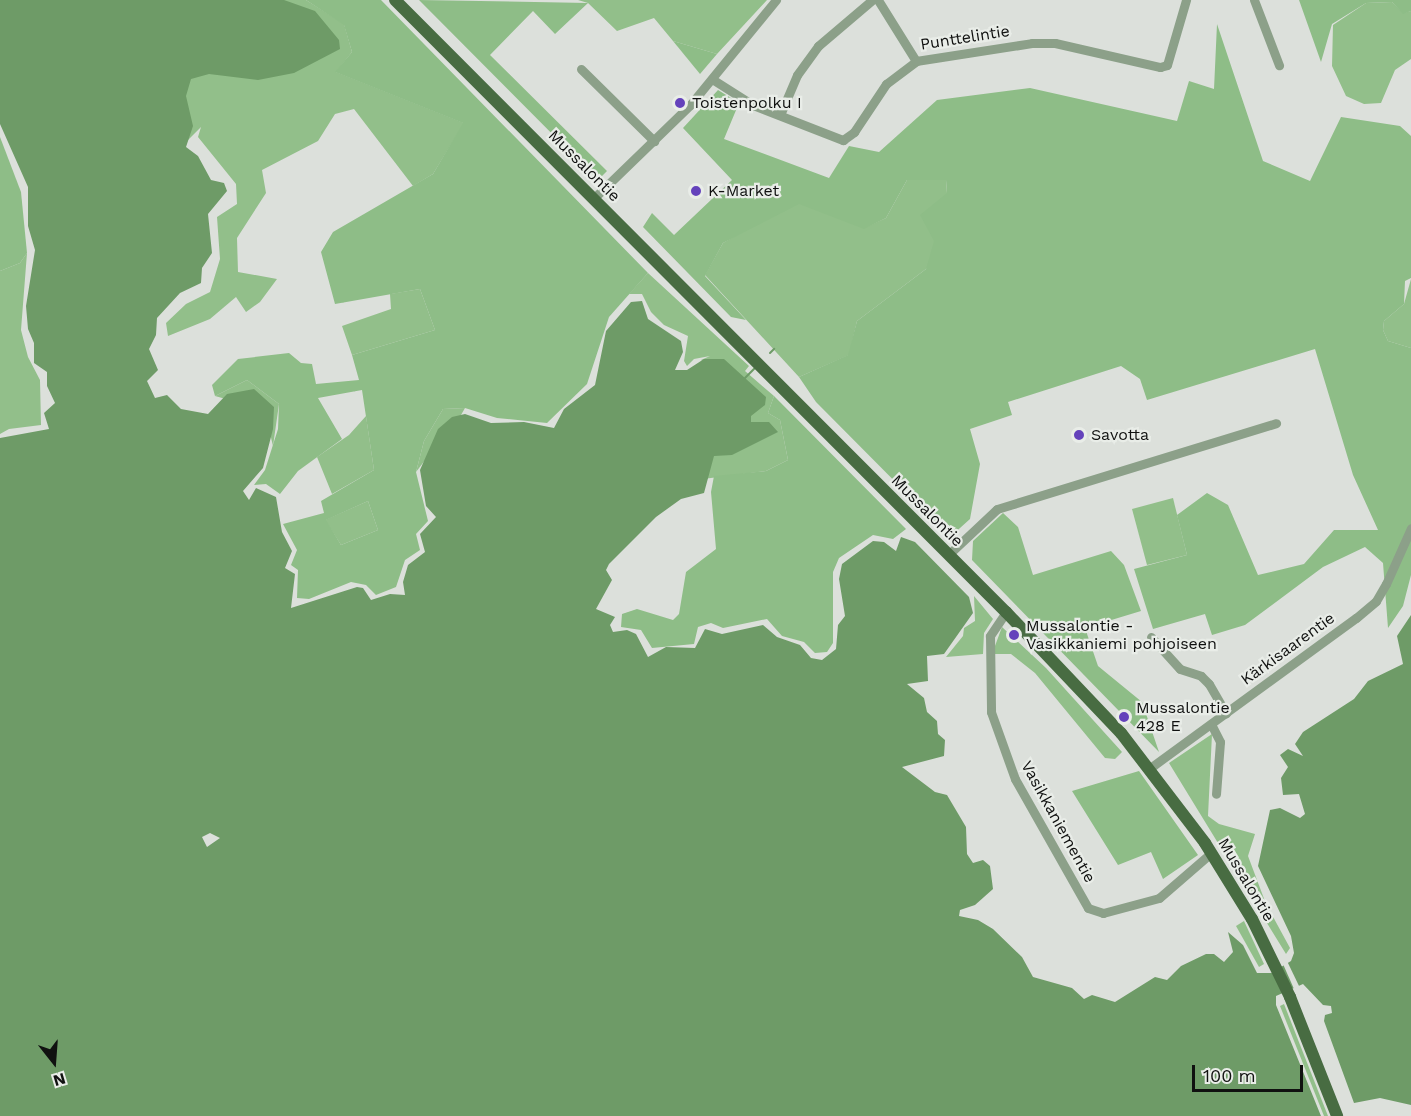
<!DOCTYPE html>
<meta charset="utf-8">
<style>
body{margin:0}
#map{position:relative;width:1411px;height:1116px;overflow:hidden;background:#dce0db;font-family:"Work Sans",sans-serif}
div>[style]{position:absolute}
.green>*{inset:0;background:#92bf8a}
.forest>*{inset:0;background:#8ebd87}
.water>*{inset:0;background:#6e9b67}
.pier>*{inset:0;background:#dce0db}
.stream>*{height:2px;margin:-1px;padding:0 1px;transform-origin:1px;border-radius:1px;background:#6e9b67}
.minor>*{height:9px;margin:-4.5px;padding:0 4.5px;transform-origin:4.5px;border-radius:4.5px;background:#8ca089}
.major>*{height:12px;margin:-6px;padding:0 6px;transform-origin:6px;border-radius:6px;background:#486c42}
.dots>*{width:16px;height:16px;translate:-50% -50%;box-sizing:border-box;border:3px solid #e9ede8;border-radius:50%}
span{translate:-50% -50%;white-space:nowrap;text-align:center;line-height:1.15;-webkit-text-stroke:4.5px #e9ede8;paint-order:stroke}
.street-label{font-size:16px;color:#101110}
.poi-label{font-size:16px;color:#101110}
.left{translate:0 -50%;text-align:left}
.north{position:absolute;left:24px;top:1032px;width:60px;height:60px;-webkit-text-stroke:4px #e9ede8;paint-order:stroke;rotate:163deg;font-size:16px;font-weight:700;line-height:24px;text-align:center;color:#101110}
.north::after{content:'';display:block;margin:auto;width:21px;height:27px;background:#101110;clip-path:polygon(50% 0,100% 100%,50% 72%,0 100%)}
.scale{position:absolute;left:1192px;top:1065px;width:111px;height:27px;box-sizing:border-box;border:3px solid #101110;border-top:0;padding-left:8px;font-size:18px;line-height:21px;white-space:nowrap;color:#101110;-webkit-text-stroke:4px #e9ede8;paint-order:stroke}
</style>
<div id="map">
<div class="green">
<div style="clip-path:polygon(124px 0,306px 0,344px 24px,352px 52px,336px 72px,464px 123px,433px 174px,413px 186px,354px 109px,335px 114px,318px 141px,262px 170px,266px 193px,237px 238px,238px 272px,277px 279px,260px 302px,246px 312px,236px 297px,210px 319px,168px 336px,166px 323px,186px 304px,210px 292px,220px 259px,217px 217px,237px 204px,236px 184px,198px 137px,201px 127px,186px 142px)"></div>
<div style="clip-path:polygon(578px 0,767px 0,717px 54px,673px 41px,654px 18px,617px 31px,588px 3px)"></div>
<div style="clip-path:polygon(1392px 2px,1403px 13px,1411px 11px,1411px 59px,1395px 70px,1381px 103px,1364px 104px,1346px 96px,1332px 66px,1333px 25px,1366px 3px)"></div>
<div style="clip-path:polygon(907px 180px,946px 180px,947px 193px,967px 224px,926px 269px,857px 321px,849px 355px,799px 377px,705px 275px,723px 243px,760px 221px,799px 203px,864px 228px,886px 218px)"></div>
<div style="clip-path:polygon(27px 253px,21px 330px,28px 357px,40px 380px,41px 425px,9px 429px,0 434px,0 271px,20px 263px)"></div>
<div style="clip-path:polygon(648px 273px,749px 366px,745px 371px,774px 396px,768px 413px,780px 420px,788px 460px,766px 471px,703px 479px,742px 386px,701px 360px,710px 356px,694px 359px,687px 366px,684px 361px,688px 336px,664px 325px,651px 312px,642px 294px,629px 294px)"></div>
<div style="clip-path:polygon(1411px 279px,1411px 348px,1388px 341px,1383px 330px,1384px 321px,1404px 304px)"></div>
<div style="clip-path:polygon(420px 289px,435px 330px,352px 355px,342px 326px,391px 309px,390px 294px)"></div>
<div style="clip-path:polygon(247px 380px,279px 404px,273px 446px,268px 425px,233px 401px,215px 396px)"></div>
<div style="clip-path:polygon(465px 408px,449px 436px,435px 447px,416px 472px,424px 441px,443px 409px)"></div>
<div style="clip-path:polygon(366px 416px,374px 470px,332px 494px,317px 457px,349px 435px)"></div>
<div style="clip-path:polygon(1173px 498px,1187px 555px,1147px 565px,1132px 509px)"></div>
<div style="clip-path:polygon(368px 501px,378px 530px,341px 545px,325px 520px)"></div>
<div style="clip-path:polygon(974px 596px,993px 619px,984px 633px,983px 654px,946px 657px,963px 636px,964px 628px,975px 621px)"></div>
<div style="clip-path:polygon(1002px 627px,1046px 668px,1122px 752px,1115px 759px,1105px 758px,1035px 673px,1011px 654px,992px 654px)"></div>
<div style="clip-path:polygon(1212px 734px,1208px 816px,1219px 824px,1255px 834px,1248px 856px,1266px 904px,1290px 948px,1286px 954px,1169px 763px)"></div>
<div style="clip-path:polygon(1244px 921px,1264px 964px,1259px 967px,1236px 926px)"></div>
<div style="clip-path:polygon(1284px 1004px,1328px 1116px,1324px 1116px,1280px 1006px)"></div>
</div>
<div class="forest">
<div style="clip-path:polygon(evenodd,306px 0,381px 0,648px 273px,609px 317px,587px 384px,547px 423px,497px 418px,465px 408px,443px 409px,424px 441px,416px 472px,428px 521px,416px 534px,420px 550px,405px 560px,396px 587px,376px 595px,366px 585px,351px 582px,309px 599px,297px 598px,298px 570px,291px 565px,297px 550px,283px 524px,324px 513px,321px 501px,374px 470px,362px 390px,318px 398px,342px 439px,298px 471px,280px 494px,266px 484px,254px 485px,265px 470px,278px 429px,279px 404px,247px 380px,215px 396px,212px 385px,238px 359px,289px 353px,301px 363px,312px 364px,316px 384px,359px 380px,352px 355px,435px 330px,420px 289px,335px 304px,321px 252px,333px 232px,433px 174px,463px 123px,335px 72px,352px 52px,344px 25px,306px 0,368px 501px,378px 530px,341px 545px,326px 520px,368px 501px)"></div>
<div style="clip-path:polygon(419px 0,588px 3px,555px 34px,533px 11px,490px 55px,607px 171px,598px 180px)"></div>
<div style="clip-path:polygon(1299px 0,1411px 0,1411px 11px,1403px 14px,1392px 2px,1366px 3px,1332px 24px,1321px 62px)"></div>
<div style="clip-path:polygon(1217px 24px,1263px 161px,1310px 181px,1341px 117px,1400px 126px,1411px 136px,1411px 278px,1405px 281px,1404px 304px,1384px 321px,1383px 330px,1388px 341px,1411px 348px,1411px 575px,1403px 606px,1388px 628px,1383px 563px,1365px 547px,1323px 567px,1245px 625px,1212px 635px,1205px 614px,1153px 629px,1134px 569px,1187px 555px,1177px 515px,1207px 493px,1228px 505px,1258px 575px,1304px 564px,1334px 530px,1378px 530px,1353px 475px,1315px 349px,1147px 400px,1140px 379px,1121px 366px,1008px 402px,1012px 415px,970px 429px,980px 464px,970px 519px,950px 537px,816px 402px,799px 377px,848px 355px,857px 321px,926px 269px,934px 241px,920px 215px,947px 193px,946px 180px,907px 180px,886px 218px,864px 229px,799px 204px,723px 243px,705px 276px,746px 320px,731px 317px,643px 227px,652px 213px,674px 235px,732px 180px,683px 128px,718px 90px,739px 103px,724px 139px,829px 178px,849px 146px,879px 152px,937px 100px,1030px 88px,1177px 121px,1189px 81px,1214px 89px)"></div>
<div style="clip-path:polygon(673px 41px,717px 54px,700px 74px)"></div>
<div style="clip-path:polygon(0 137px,21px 192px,27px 253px,20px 263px,0 271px)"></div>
<div style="clip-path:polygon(774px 396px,906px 529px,893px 539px,873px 535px,839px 558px,833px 572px,833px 643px,827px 652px,815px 653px,804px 642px,782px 636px,767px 619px,723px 628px,711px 623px,698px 627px,694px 644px,652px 648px,641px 630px,621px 627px,622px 614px,637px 609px,673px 620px,679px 614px,686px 572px,716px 549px,711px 492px,714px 476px,766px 471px,788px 460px,780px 420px,768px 413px)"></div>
<div style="clip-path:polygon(1003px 513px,1018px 527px,1033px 575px,1111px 551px,1124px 565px,1141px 611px,1085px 628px,1098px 666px,1142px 702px,1159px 752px,972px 560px,973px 541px)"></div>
<div style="clip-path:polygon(1139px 771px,1198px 855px,1163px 879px,1151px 852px,1118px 865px,1072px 791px)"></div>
</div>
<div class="water">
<div style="clip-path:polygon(evenodd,0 0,284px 0,315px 11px,339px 40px,340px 49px,294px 73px,258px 80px,209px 74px,191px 79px,186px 96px,193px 126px,186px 147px,198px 156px,211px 180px,224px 183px,227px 191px,208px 214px,212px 253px,202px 268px,201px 283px,180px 293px,157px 318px,156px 335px,149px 349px,158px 370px,147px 381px,155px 398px,167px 395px,181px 409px,208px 414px,227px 394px,254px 389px,274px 407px,273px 429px,263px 468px,243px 491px,249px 500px,256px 488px,276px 497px,282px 532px,292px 551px,285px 568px,295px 574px,291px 608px,357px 587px,363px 588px,371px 600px,390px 594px,405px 595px,403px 582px,408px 565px,425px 552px,420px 534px,436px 517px,426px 506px,420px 470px,438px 429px,452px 417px,465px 414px,491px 423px,524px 422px,554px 428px,564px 409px,595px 385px,606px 331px,631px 302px,642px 301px,648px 319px,681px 341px,683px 352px,675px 370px,687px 370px,704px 359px,724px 359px,766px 397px,765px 405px,751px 416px,751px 422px,769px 422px,778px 432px,732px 455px,714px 456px,704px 493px,681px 499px,656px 517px,609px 564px,606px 570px,612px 580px,596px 609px,615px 617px,610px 625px,613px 632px,627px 630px,636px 634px,648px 657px,666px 647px,695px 648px,705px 629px,722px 634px,763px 625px,777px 637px,800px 645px,811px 658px,822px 660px,836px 649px,838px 625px,845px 616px,839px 579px,842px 564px,873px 541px,884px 542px,896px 551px,901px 537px,915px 542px,969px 597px,973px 613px,944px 654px,927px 656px,928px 681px,907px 684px,924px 698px,927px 712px,937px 721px,938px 734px,945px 740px,944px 756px,902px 767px,935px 792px,947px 795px,966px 827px,967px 854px,973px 863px,983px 860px,990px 866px,993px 889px,975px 905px,960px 910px,959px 916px,978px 920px,993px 929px,1022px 957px,1033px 977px,1072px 988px,1084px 999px,1092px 995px,1115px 1002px,1155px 977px,1167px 980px,1181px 966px,1206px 954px,1214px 954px,1224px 962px,1233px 952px,1228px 932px,1243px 945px,1257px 973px,1271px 973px,1291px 961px,1294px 953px,1291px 936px,1258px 866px,1270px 810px,1280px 808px,1300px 818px,1305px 814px,1299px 794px,1283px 795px,1281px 778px,1288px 767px,1280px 755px,1288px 749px,1303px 756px,1295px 744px,1303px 732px,1354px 699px,1368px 681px,1403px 664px,1397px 636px,1411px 615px,1411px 1105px,1380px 1098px,1354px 1103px,1324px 1021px,1325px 1015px,1332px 1013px,1331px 1006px,1323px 1005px,1303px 984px,1276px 996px,1276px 1005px,1321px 1116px,0 1116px,0 438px,49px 429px,44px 413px,55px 403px,47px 386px,47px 372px,34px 363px,34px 343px,28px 329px,26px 306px,35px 250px,28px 226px,28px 187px,0 124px,0 0,210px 833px,220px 838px,207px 847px,202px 837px,210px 833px)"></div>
</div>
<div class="pier">
<div style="clip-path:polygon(1287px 961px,1300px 988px,1294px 989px,1283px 964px)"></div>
</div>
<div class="stream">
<div style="left:770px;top:353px;width:6px;rotate:-45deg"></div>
<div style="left:745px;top:378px;width:13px;rotate:-45deg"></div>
</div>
<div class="minor">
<div style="left:878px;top:0;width:72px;rotate:58.1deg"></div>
<div style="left:1254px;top:0;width:70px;rotate:69deg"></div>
<div style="left:581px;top:69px;width:103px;rotate:44.6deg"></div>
<div style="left:712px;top:79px;width:49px;rotate:32.4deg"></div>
<div style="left:753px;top:105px;width:97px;rotate:21.3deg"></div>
<div style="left:843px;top:140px;width:14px;rotate:-36deg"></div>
<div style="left:854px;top:132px;width:58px;rotate:-56.3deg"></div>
<div style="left:886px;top:84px;width:38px;rotate:-37deg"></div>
<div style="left:916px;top:61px;width:117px;rotate:-8.8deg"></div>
<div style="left:1032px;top:43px;width:23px"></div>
<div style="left:1055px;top:43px;width:108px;rotate:12.9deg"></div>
<div style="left:1160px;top:67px;width:7px;rotate:-16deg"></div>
<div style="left:1167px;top:65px;width:68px;rotate:-73.7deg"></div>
<div style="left:780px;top:115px;width:43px;rotate:-67deg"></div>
<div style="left:797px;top:75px;width:36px;rotate:-54deg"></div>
<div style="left:818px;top:46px;width:71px;rotate:-40.4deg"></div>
<div style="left:593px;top:199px;width:135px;rotate:-44.1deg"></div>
<div style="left:690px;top:105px;width:136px;rotate:-50.7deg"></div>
<div style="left:948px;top:555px;width:67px;rotate:-43.2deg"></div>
<div style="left:997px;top:509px;width:292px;rotate:-17.1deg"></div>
<div style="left:1006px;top:612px;width:29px;rotate:124deg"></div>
<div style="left:990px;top:636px;width:76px;rotate:89.2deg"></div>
<div style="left:991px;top:712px;width:71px;rotate:70.3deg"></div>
<div style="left:1015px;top:779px;width:148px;rotate:60.5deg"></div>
<div style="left:1088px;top:908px;width:16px;rotate:18deg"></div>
<div style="left:1103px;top:913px;width:58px;rotate:-15deg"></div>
<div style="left:1159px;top:898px;width:69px;rotate:-40.9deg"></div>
<div style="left:1151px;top:637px;width:43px;rotate:47.8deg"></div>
<div style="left:1180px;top:669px;width:22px;rotate:18deg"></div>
<div style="left:1201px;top:676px;width:11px;rotate:45deg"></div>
<div style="left:1209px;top:684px;width:34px;rotate:60deg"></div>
<div style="left:1211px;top:724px;width:20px;rotate:63deg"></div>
<div style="left:1220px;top:742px;width:52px;rotate:94.4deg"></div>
<div style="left:1150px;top:768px;width:255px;rotate:-36.1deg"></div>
<div style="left:1356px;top:618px;width:26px;rotate:-40deg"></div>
<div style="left:1376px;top:601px;width:20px;rotate:-60deg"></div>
<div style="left:1386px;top:584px;width:61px;rotate:-65.9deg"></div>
</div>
<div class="major">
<div style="left:395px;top:0;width:865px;rotate:45.05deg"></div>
<div style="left:1006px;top:612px;width:167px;rotate:46.5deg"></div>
<div style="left:1121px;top:733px;width:138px;rotate:52.6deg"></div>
<div style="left:1205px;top:843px;width:89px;rotate:58.3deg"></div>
<div style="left:1252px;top:919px;width:87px;rotate:64deg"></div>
<div style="left:1290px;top:997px;width:128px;rotate:68.4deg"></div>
</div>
<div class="dots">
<div style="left:680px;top:103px;background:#6442bb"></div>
<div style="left:696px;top:191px;background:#6442bb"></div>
<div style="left:1079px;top:435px;background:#6442bb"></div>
<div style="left:1014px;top:635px;background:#6442bb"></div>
<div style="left:1124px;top:717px;background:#6442bb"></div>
</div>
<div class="street-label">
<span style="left:965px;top:38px;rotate:-9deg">Punttelintie</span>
<span style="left:584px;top:166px;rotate:45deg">Mussalontie</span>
<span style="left:927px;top:511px;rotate:45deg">Mussalontie</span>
<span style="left:1288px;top:649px;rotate:-36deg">Kärkisaarentie</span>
<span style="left:1058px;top:822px;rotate:61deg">Vasikkaniementie</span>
<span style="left:1246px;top:880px;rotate:59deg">Mussalontie</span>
</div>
<div class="poi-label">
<span class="left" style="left:692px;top:103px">Toistenpolku I</span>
<span class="left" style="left:708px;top:191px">K-Market</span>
<span class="left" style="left:1091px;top:435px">Savotta</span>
<span class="left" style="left:1026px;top:635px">Mussalontie -<br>Vasikkaniemi pohjoiseen</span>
<span class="left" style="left:1136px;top:717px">Mussalontie<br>428 E</span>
</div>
<div class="north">N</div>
<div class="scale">100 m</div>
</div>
